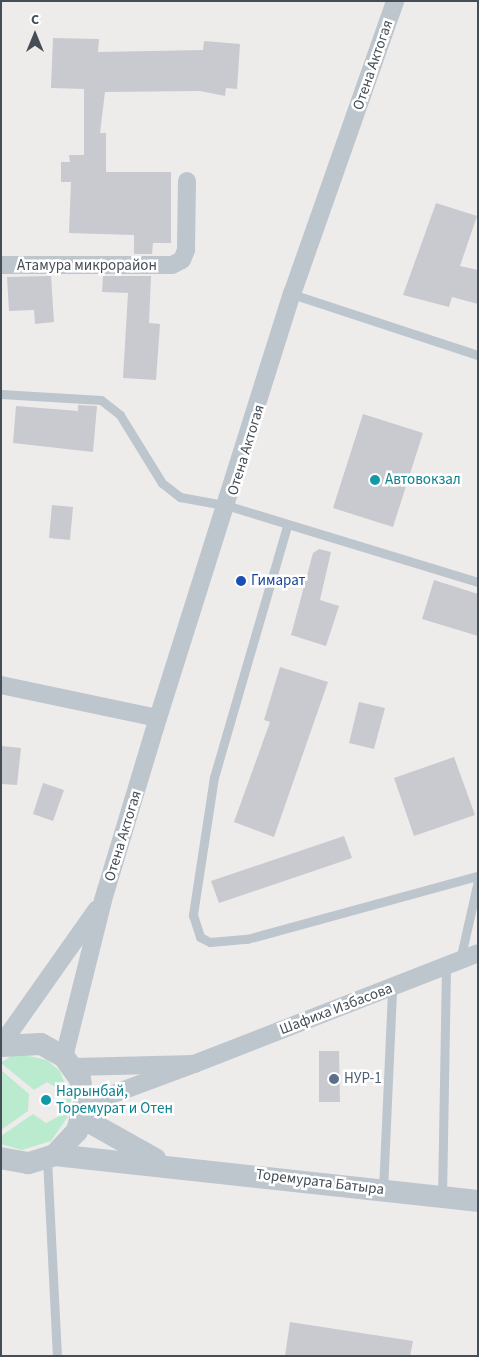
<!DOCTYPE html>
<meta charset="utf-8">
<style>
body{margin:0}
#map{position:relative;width:479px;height:1357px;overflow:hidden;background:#eeebeb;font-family:"Source Sans 3",sans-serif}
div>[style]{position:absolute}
.green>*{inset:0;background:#baebcf}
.building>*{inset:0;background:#c8cad0}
.service>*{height:9px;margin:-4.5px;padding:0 4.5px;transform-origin:4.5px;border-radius:4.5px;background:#bdc5cd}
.minor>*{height:18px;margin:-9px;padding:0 9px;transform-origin:9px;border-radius:9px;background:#bdc5cd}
.tertiary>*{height:22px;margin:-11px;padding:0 11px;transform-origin:11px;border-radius:11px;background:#bdc5cd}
.dots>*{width:14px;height:14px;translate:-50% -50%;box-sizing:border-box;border:2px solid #fff;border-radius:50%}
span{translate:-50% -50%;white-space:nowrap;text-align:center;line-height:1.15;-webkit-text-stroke:5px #fff;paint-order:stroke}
.street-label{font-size:15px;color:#454e57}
.culture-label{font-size:15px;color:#0d838f}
.left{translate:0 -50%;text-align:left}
.transit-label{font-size:15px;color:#164399}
.service-label{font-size:15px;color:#4e5e75}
.frame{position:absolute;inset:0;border:2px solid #454e57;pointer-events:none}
.north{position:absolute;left:10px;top:10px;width:50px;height:50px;-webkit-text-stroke:4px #fff;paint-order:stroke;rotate:0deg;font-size:14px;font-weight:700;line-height:20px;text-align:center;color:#454e57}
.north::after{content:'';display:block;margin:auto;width:18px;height:22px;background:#454e57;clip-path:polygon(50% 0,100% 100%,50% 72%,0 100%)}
</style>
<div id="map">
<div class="green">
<div style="clip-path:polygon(15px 1053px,47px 1060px,60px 1071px,71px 1100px,69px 1115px,51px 1141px,22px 1150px,1px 1144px,1px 1136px,33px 1114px,46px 1123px,63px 1114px,63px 1092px,47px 1082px,34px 1090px,1px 1063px)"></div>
<div style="clip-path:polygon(1px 1070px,29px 1094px,28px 1111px,1px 1130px)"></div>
</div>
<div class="building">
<div style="clip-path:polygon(53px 38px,99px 39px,98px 52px,203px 50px,204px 41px,240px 44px,237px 89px,226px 88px,225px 96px,200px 91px,105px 92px,100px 133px,106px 133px,106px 172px,171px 172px,171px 243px,153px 243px,152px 254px,134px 254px,134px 235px,69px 233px,71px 182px,61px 182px,61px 162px,70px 162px,69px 155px,84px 155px,84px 89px,51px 88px)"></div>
<div style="clip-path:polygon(436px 203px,477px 216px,460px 266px,478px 270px,478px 304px,452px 297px,449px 307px,403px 295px)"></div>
<div style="clip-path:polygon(51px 276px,54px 322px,35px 324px,34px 310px,9px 311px,7px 277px)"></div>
<div style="clip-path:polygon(103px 276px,151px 276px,149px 323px,160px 324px,156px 380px,123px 378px,128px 293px,102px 292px)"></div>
<div style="clip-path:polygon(78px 405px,97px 406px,93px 452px,13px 443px,16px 406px,78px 411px)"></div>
<div style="clip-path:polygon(363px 414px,423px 433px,393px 527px,333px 508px)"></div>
<div style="clip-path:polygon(52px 505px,73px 507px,70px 540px,49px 538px)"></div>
<div style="clip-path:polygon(319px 549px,331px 552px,320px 600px,339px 606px,326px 646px,291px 635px,313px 553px)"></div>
<div style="clip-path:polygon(434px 580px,478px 594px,478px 636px,422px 619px)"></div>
<div style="clip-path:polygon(280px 667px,328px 682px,274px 837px,234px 822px,270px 722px,264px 720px)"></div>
<div style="clip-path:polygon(359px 702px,385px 708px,374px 749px,349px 743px)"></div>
<div style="clip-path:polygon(1px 746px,21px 748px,17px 785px,1px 784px)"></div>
<div style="clip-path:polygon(454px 757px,475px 815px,414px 836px,394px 778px)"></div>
<div style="clip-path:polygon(43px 783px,64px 790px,53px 821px,33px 814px)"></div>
<div style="clip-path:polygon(344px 836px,352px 858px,219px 903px,211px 881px)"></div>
<div style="clip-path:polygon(319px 1051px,339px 1051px,340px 1102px,319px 1102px)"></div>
<div style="clip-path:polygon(290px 1322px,413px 1341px,410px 1356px,285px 1356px)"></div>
</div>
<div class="service">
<div style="left:292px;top:294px;width:196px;rotate:18.2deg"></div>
<div style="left:1px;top:394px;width:100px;rotate:3.4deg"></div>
<div style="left:101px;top:400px;width:24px;rotate:38deg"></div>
<div style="left:120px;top:415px;width:80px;rotate:58.3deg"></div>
<div style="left:162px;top:483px;width:23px;rotate:38deg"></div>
<div style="left:180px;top:497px;width:50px;rotate:10.4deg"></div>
<div style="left:229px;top:506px;width:260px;rotate:17deg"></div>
<div style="left:287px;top:526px;width:261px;rotate:106.2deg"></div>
<div style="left:214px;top:777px;width:140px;rotate:98.7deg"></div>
<div style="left:193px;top:915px;width:23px;rotate:72deg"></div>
<div style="left:200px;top:937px;width:11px;rotate:27deg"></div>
<div style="left:210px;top:942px;width:37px;rotate:-5deg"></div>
<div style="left:247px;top:939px;width:239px;rotate:-15.3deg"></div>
<div style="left:460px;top:960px;width:81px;rotate:-77.2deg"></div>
<div style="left:47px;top:1159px;width:197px;rotate:87.1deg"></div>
<div style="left:383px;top:1190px;width:202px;rotate:-87.4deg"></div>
<div style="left:442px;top:1197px;width:232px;rotate:-89deg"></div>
</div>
<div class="minor">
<div style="left:1px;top:265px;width:171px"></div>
<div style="left:172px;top:265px;width:11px;rotate:-27deg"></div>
<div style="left:182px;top:260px;width:11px;rotate:-68deg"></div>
<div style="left:186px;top:250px;width:69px;rotate:-89.2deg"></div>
<div style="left:1px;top:685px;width:160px;rotate:11.9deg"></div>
<div style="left:1px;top:1045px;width:166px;rotate:-54.8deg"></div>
<div style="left:64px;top:1057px;width:162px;rotate:-76deg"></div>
<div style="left:103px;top:900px;width:190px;rotate:-73.2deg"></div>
<div style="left:158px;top:718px;width:445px;rotate:-72.5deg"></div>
<div style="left:292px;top:294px;width:311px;rotate:-70.6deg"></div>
<div style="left:194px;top:1064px;width:305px;rotate:-21.3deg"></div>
<div style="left:73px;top:1067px;width:121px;rotate:-1.4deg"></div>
<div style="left:194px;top:1064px;width:117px;rotate:159.6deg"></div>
</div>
<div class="tertiary">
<div style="left:1px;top:1046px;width:40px;rotate:-2.9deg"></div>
<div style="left:41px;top:1044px;width:26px;rotate:29deg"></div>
<div style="left:64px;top:1057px;width:27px;rotate:54deg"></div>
<div style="left:80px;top:1079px;width:26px;rotate:81deg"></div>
<div style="left:84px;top:1105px;width:27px;rotate:105deg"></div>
<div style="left:77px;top:1131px;width:33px;rotate:133deg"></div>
<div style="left:55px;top:1155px;width:28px;rotate:163deg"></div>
<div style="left:28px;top:1163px;width:27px;rotate:-170deg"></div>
<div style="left:82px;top:1118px;width:84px;rotate:29.3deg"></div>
<div style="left:55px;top:1155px;width:425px;rotate:6.2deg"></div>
</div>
<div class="dots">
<div style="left:375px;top:480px;background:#0f9aa8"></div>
<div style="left:241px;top:581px;background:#1a4fb4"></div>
<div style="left:334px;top:1079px;background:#5c6f8a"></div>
<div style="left:46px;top:1100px;background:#0f9aa8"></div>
</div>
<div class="street-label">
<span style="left:373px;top:65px;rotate:-71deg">Отена Актогая</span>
<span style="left:87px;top:266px">Атамура микрорайон</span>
<span style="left:246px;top:450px;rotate:-73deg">Отена Актогая</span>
<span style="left:123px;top:836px;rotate:-73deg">Отена Актогая</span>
<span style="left:336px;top:1009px;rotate:-21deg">Шафиха Избасова</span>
<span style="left:320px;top:1182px;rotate:7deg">Торемурата Батыра</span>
</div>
<div class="culture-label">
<span class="left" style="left:385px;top:480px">Автовокзал</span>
<span class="left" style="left:56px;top:1100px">Нарынбай,<br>Торемурат и Отен</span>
</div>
<div class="transit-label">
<span class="left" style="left:251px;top:581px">Гимарат</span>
</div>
<div class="service-label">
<span class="left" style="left:344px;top:1079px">НУР-1</span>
</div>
<div class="frame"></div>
<div class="north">С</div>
</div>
